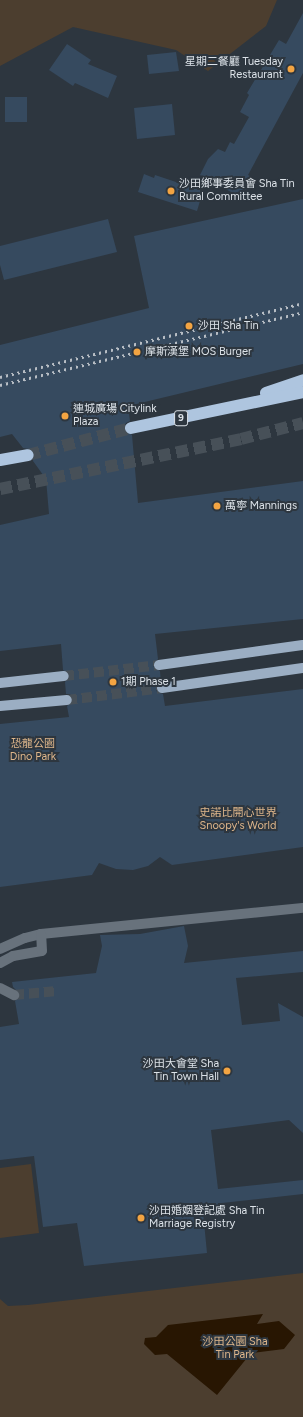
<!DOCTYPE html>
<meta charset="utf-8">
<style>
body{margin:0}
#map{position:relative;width:303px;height:1417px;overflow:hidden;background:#2d363f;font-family:Figtree,"Noto Sans TC",sans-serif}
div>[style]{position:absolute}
.green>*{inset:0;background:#4c3e2f}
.water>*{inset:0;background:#281602}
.building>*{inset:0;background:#364a5f}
.minor-tunnel>*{height:10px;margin-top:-5px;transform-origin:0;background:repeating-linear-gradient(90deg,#475058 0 10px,transparent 0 15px)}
.major-tunnel>*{height:10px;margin-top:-5px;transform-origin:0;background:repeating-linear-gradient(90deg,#475058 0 10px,transparent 0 15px)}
.highway-tunnel>*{height:12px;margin-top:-6px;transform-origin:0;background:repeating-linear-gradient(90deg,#475058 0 12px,transparent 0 18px)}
.minor>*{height:10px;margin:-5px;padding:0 5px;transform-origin:5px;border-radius:5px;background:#68727c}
.major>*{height:10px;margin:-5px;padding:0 5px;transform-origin:5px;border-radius:5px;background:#9baec3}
.highway>*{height:12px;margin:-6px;padding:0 6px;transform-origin:6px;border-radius:6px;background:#aec5df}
.rail>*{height:3px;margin-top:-1.5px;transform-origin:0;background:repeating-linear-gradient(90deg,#b7bdc4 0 2px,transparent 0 6px)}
.dots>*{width:11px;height:11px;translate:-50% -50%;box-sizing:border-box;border:2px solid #2d363f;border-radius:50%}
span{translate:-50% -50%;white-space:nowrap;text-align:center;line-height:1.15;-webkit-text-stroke:4px #2d363f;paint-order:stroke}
.shield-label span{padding:1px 3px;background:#2d363f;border:1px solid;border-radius:3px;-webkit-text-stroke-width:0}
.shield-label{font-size:10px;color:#dce2e8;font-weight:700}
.poi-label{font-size:11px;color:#dce2e8}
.right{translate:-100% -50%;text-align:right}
.left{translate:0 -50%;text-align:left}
.park-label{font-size:11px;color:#deb68b}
</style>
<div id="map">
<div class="green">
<div style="clip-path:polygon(0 0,277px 0,266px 26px,208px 71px,176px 50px,73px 27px,0 66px)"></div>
<div style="clip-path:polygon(31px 1164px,39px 1233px,0 1238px,0 1168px)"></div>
<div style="clip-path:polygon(303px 1273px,303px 1417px,0 1417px,0 1299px,8px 1306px,28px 1305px)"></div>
</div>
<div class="water">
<div style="clip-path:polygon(263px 1314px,257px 1324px,279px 1321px,295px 1335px,284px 1349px,251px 1353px,217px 1395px,167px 1354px,155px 1355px,144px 1344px,145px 1338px,156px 1337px,168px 1325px)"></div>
</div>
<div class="building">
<div style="clip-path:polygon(303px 13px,303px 73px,248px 175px,252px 177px,249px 182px,251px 183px,242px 198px,200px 175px,208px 159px,218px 149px,225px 152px,230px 142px,234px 144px,249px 117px,240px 112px,249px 95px,247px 93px,279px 40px,286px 44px)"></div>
<div style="clip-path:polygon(67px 44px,91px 60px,88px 64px,117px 76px,108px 98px,75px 83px,73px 86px,49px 70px)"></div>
<div style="clip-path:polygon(176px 52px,179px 71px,149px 74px,147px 55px)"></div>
<div style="clip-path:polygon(5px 97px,27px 97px,27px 122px,5px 122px)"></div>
<div style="clip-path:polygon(172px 104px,175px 135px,137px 139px,134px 108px)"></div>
<div style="clip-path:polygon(144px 174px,154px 178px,155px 175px,203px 191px,197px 211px,138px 192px)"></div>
<div style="clip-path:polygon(303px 199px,303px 364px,128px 406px,130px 421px,126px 423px,124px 429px,132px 435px,138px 503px,303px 481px,303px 619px,155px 634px,158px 659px,153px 666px,160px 671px,161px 682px,156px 689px,157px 692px,163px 694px,165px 706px,303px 689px,303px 847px,172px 865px,160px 857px,148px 866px,133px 870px,116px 869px,99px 863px,92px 875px,0 887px,0 724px,69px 717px,67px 706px,73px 700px,70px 694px,66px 694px,65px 682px,70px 675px,63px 670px,61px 644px,0 651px,0 525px,49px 514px,46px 479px,33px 461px,34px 450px,23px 448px,12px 434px,0 437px,0 345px,149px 308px,134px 236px)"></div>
<div style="clip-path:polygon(108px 219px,117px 252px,4px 280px,0 265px,0 246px)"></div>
<div style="clip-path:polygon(184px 926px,188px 946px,184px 963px,303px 951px,303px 972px,236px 978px,242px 1025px,280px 1021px,278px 1003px,303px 1017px,303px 1133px,289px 1120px,211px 1130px,218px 1189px,303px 1180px,303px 1194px,222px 1203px,222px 1210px,203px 1212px,207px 1253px,84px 1266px,77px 1223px,43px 1227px,34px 1156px,0 1160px,0 1027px,19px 1024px,15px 1001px,20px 994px,13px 987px,12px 982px,96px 973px,102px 946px,100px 935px,140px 934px)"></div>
</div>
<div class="minor-tunnel">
<div style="left:14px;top:995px;width:43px;rotate:-5.3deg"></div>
</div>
<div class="major-tunnel">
<div style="left:64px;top:676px;width:96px;rotate:-6.6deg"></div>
<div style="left:67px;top:700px;width:96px;rotate:-7.2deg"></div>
</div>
<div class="highway-tunnel">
<div style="left:28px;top:455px;width:106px;rotate:-14.7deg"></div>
<div style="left:0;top:489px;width:246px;rotate:-11.7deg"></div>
<div style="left:241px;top:439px;width:64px;rotate:-14.5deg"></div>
</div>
<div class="minor">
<div style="left:0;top:949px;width:27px;rotate:-24deg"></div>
<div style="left:25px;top:938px;width:16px;rotate:-14deg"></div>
<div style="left:41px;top:934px;width:263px;rotate:-5.7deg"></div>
<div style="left:0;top:963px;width:15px;rotate:-28deg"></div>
<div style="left:13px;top:956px;width:29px;rotate:-10deg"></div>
<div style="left:42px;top:951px;width:17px;rotate:-93deg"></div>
<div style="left:0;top:988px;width:16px;rotate:27deg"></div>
</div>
<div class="major">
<div style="left:159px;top:665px;width:145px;rotate:-7.9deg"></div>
<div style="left:0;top:683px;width:64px;rotate:-6.2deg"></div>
<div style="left:162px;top:688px;width:142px;rotate:-8.1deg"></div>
<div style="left:0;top:706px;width:67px;rotate:-5.1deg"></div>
</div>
<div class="highway">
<div style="left:266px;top:393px;width:39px;rotate:-19deg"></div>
<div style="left:131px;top:428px;width:176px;rotate:-11.8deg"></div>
<div style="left:0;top:460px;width:28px;rotate:-10deg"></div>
</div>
<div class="rail">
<div style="left:0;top:377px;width:312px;rotate:-13.7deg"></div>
<div style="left:0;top:385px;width:312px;rotate:-13.5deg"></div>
</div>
<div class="dots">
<div style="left:291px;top:69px;background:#f3a442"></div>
<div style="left:171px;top:191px;background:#f3a442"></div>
<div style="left:189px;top:326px;background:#f3a442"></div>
<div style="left:137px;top:352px;background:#f3a442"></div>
<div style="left:65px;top:416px;background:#f3a442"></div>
<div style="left:217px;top:506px;background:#f3a442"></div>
<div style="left:113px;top:682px;background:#f3a442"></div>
<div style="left:227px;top:1071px;background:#f3a442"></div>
<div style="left:141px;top:1218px;background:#f3a442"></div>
</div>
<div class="shield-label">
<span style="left:181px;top:418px">9</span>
</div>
<div class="poi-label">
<span class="right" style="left:283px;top:69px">星期二餐廳 Tuesday<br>Restaurant</span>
<span class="left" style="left:179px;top:191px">沙田鄉事委員會 Sha Tin<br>Rural Committee</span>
<span class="left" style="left:198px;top:326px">沙田 Sha Tin</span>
<span class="left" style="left:145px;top:352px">摩斯漢堡 MOS Burger</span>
<span class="left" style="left:73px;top:416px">連城廣場 Citylink<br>Plaza</span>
<span class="left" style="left:225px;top:506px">萬寧 Mannings</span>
<span class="left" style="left:121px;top:682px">1期 Phase 1</span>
<span class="right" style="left:219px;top:1071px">沙田大會堂 Sha<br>Tin Town Hall</span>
<span class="left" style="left:149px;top:1218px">沙田婚姻登記處 Sha Tin<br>Marriage Registry</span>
</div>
<div class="park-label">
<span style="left:33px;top:751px">恐龍公園<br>Dino Park</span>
<span style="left:238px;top:820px">史諾比開心世界<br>Snoopy's World</span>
<span style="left:235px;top:1349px">沙田公園 Sha<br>Tin Park</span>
</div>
</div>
